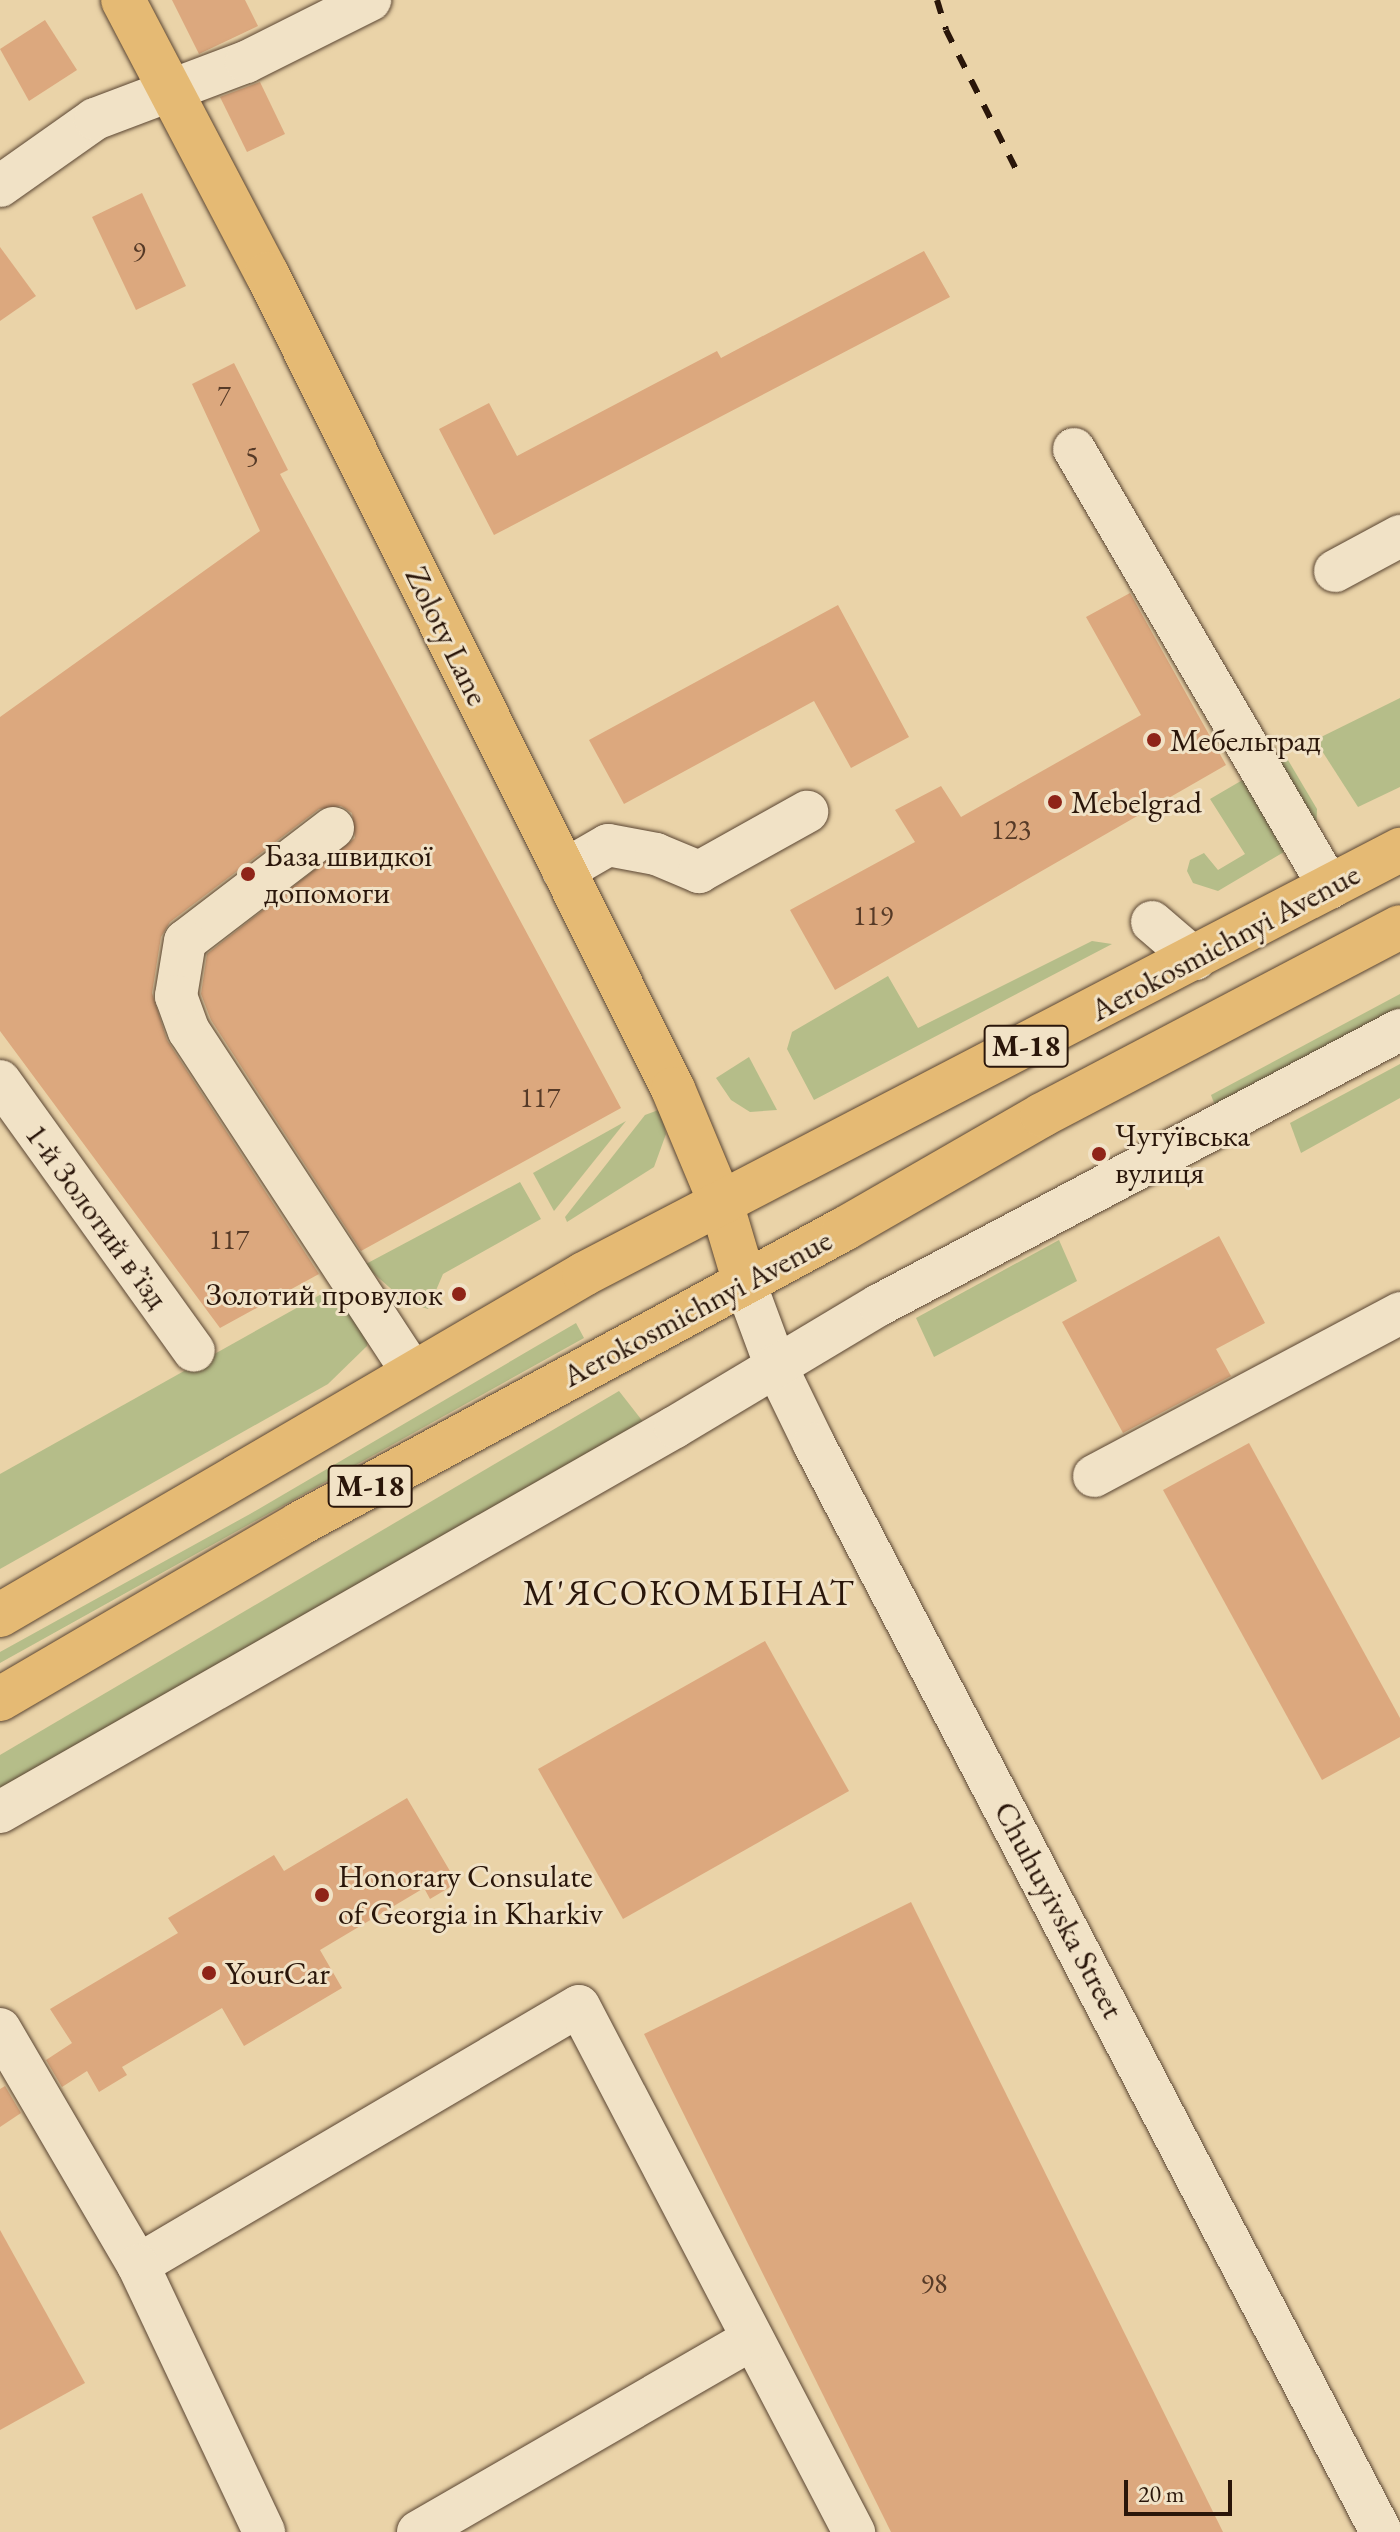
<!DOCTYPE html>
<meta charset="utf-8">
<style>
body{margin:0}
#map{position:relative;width:1400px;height:2532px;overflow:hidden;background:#ead3a8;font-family:"EB Garamond",serif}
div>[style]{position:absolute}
.green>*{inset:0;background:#b5bd89}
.building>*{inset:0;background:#dca87e}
.roads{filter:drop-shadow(0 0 2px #5a4532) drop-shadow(0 0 2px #5a4532)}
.minor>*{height:42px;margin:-21px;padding:0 21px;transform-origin:21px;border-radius:21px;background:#f1e2c6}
.major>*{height:44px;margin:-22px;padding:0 22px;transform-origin:22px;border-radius:22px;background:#e5ba74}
.rail>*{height:6px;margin-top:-3px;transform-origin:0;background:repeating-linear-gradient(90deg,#2a160a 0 14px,transparent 0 28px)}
.dots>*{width:22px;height:22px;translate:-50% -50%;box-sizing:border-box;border:4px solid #f1e2c6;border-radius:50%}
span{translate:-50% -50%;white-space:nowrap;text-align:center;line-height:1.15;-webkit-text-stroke:6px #f1e2c6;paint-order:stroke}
.number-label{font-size:28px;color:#563a27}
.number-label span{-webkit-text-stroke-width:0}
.shield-label span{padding:2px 6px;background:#f1e2c6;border:2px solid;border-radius:6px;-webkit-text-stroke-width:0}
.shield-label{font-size:30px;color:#2a160a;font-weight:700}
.street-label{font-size:32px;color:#2a160a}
.poi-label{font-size:32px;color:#2a160a}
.left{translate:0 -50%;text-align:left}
.right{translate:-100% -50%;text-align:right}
.quarter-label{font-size:36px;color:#2a160a;letter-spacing:2px}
.scale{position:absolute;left:1124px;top:2480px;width:108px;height:36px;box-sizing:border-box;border:4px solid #2a160a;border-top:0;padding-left:10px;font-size:24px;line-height:28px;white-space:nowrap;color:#2a160a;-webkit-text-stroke:6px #f1e2c6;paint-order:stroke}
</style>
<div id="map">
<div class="green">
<div style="clip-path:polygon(1400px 698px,1400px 787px,1358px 807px,1315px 740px)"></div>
<div style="clip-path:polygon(1285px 755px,1317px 809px,1316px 833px,1218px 891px,1193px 883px,1187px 871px,1190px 860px,1204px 853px,1218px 870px,1245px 854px,1210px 799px)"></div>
<div style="clip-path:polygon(1092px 941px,1112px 944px,814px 1100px,787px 1049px,792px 1032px,888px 976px,918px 1028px)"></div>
<div style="clip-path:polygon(1400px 994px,1400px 1017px,1219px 1116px,1211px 1095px)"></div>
<div style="clip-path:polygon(749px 1057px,777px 1110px,750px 1112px,731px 1100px,716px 1078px)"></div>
<div style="clip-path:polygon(1400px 1064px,1400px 1098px,1301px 1153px,1290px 1123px)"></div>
<div style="clip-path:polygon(661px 1109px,666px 1134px,654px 1167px,567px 1222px,565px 1217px,645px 1115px)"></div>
<div style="clip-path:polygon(626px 1121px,554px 1211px,533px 1173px)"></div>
<div style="clip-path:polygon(520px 1182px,541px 1219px,443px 1274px,428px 1309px,406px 1302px,364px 1265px)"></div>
<div style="clip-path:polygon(1059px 1240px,1077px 1281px,934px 1357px,916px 1318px)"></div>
<div style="clip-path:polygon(343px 1282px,371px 1321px,367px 1346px,328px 1384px,0 1569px,0 1474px)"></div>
<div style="clip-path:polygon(576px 1323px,584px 1338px,0 1663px,0 1652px,250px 1514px)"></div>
<div style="clip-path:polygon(619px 1391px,644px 1423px,0 1791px,0 1755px)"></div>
</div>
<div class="building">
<div style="clip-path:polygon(172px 0,245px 0,258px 26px,199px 54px)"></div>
<div style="clip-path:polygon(45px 20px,77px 70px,29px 101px,0 49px)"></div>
<div style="clip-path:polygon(260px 82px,285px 134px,247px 152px,220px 97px)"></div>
<div style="clip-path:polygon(142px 193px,186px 286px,136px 310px,92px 217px)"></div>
<div style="clip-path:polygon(0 247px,36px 296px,0 321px)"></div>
<div style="clip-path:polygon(924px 251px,950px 297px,494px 535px,439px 429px,489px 403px,517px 456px,717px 351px,721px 358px)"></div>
<div style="clip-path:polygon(234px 363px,288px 470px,280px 474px,621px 1108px,361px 1251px,211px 1020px,201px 994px,207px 954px,355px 838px,352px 813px,341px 806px,319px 809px,170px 922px,161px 937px,152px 993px,167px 1040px,319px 1274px,220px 1328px,0 1031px,0 717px,260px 531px,192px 384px)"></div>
<div style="clip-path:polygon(1130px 593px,1226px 765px,835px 990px,790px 910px,915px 842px,895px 810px,941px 786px,961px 817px,1141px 715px,1086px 617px)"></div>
<div style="clip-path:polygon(838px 605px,909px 737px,851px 768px,814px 701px,624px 804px,589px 740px)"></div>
<div style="clip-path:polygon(1219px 1236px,1265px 1323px,1216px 1349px,1231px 1376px,1123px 1433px,1062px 1322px)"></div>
<div style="clip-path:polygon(1249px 1443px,1400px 1718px,1400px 1737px,1322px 1780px,1163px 1490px)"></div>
<div style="clip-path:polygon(765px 1641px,849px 1791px,623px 1919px,538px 1769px)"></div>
<div style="clip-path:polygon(407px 1798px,457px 1883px,430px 1899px,424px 1888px,320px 1950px,342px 1988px,244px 2046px,222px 2008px,122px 2067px,127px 2075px,99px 2092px,87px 2071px,62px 2087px,46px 2060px,72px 2043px,50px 2009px,178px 1933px,168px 1918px,274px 1855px,284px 1871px)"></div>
<div style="clip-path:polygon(911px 1902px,1223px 2532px,891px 2532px,644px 2034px)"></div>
<div style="clip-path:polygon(5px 2086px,21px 2113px,0 2127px,0 2089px)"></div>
<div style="clip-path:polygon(0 2230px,85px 2383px,0 2430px)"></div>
</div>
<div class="roads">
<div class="minor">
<div style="left:0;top:186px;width:116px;rotate:-35.2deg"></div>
<div style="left:95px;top:119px;width:161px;rotate:-20.7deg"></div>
<div style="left:246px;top:62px;width:139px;rotate:-26.6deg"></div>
<div style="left:1074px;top:449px;width:508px;rotate:59.75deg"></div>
<div style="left:1335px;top:571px;width:74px;rotate:-28.3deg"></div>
<div style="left:333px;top:828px;width:186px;rotate:142.6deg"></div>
<div style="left:185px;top:941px;width:56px;rotate:99.3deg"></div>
<div style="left:176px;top:996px;width:37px;rotate:70deg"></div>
<div style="left:189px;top:1031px;width:407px;rotate:56.8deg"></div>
<div style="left:563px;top:871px;width:52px;rotate:-30deg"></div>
<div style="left:608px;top:845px;width:49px;rotate:10.6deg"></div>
<div style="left:656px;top:854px;width:47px;rotate:22.7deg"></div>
<div style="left:699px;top:872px;width:124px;rotate:-29.1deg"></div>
<div style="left:1152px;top:922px;width:57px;rotate:40.7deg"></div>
<div style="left:0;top:1081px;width:332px;rotate:54.3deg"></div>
<div style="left:745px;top:1283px;width:86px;rotate:69.7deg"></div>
<div style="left:775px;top:1364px;width:89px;rotate:64deg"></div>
<div style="left:814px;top:1444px;width:1227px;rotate:62.47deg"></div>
<div style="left:1094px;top:1476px;width:347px;rotate:-28deg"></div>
<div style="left:0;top:1812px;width:777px;rotate:-29.7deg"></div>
<div style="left:675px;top:1427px;width:238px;rotate:-30.9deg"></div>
<div style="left:879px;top:1305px;width:589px;rotate:-27.83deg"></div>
<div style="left:0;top:2029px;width:273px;rotate:59.7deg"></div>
<div style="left:138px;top:2265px;width:511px;rotate:-30.43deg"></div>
<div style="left:579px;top:2006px;width:594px;rotate:62.4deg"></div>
<div style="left:138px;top:2265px;width:295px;rotate:64.7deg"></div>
<div style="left:418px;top:2532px;width:386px;rotate:-30deg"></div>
</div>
<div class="major">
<div style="left:123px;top:0;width:310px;rotate:62.3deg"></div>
<div style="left:267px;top:274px;width:911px;rotate:63.52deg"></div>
<div style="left:673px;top:1089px;width:127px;rotate:67.3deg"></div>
<div style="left:722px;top:1206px;width:80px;rotate:73.4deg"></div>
<div style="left:0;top:1615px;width:676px;rotate:-30.28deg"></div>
<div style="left:584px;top:1274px;width:920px;rotate:-27.46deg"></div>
<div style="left:0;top:1699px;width:346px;rotate:-30.3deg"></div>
<div style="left:299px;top:1524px;width:620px;rotate:-28.43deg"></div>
<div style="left:844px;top:1229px;width:228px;rotate:-29.9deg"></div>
<div style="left:1042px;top:1115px;width:404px;rotate:-27.7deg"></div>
</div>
</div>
<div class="rail">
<div style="left:937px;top:0;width:31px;rotate:73deg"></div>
<div style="left:946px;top:30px;width:156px;rotate:63.3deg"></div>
</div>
<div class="dots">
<div style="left:1154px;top:740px;background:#8f2418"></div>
<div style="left:1055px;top:802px;background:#8f2418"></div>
<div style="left:248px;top:874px;background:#8f2418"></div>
<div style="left:1099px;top:1154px;background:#8f2418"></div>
<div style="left:459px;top:1294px;background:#8f2418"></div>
<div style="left:322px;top:1895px;background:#8f2418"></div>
<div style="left:209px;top:1973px;background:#8f2418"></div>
</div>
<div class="number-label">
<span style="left:139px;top:251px">9</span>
<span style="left:224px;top:395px">7</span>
<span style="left:252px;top:456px">5</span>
<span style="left:1011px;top:829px">123</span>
<span style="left:873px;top:915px">119</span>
<span style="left:540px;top:1097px">117</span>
<span style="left:229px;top:1239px">117</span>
<span style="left:934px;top:2283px">98</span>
</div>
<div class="shield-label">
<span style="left:1026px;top:1046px">М-18</span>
<span style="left:370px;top:1486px">М-18</span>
</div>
<div class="street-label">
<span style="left:447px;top:636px;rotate:64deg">Zoloty Lane</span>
<span style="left:1225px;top:942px;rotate:-28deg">Aerokosmichnyi Avenue</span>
<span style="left:97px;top:1216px;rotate:54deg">1-й Золотий в’їзд</span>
<span style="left:697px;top:1308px;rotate:-28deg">Aerokosmichnyi Avenue</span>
<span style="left:1059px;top:1910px;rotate:62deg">Chuhuyivska Street</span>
</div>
<div class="poi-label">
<span class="left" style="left:1170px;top:740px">Мебельград</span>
<span class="left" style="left:1071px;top:802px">Mebelgrad</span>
<span class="left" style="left:264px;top:874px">База швидкої<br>допомоги</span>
<span class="left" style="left:1115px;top:1154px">Чугуївська<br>вулиця</span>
<span class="right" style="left:443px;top:1294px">Золотий провулок</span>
<span class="left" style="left:338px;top:1895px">Honorary Consulate<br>of Georgia in Kharkiv</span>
<span class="left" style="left:225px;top:1973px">YourCar</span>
</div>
<div class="quarter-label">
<span style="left:689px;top:1593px">М'ЯСОКОМБІНАТ</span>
</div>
<div class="scale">20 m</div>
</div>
